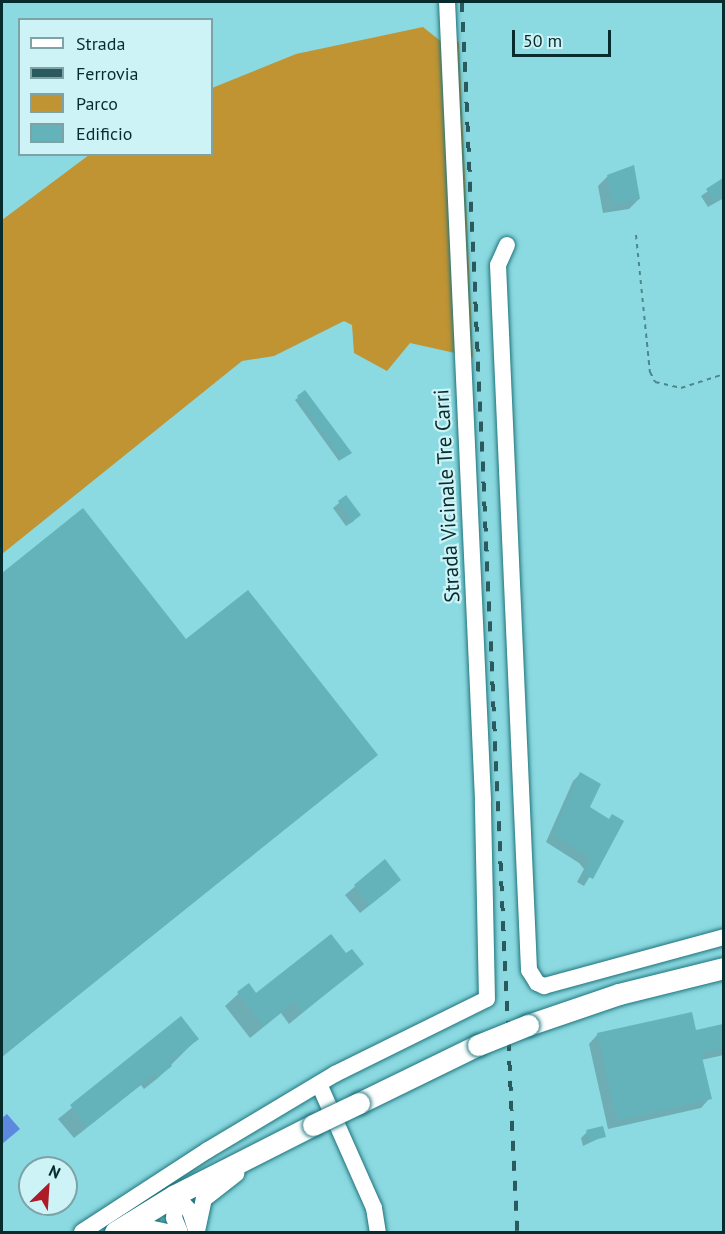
<!DOCTYPE html>
<style>
body{margin:0}
#map{position:relative;width:725px;height:1234px;overflow:hidden;background:#8bd9e1;font-family:"PT Sans",sans-serif}
div>[style]{position:absolute}
.green>*{inset:0;background:#c09333}
.water>*{inset:0;background:#5c88e0}
.shadow>*{inset:0;background:#0003}
.building>*{inset:0;background:#64b3ba}
.path>*{height:2px;margin-top:-1px;transform-origin:0;background:repeating-linear-gradient(90deg,#4d878c 0 4.5px,transparent 0 9px)}
.roads{filter:drop-shadow(0 0 2px #1f747b) drop-shadow(0 0 2px #1f747b)}
.minor>*{height:16px;margin:-8px;padding:0 8px;transform-origin:8px;border-radius:8px;background:#fff}
.major>*{height:21px;margin:-10.5px;padding:0 10.5px;transform-origin:10.5px;border-radius:10.5px;background:#fff}
.rail>*{height:4px;margin-top:-2px;transform-origin:0;background:repeating-linear-gradient(90deg,#2b5a5e 0 10px,transparent 0 20px)}
.bridges{filter:drop-shadow(0 0 2px #1f747b) drop-shadow(0 0 2px #1f747b)}
.major-bridge>*{height:21px;margin:-10.5px;padding:0 10.5px;transform-origin:10.5px;border-radius:10.5px;background:#fff}
span{translate:-50% -50%;white-space:nowrap;text-align:center;line-height:1.15;-webkit-text-stroke:4.5px #cdf3f6;paint-order:stroke}
.street-label{font-size:21px;color:#082b2d}
.frame{position:absolute;inset:0;border:3px solid #082b2d;pointer-events:none}
.legend{position:absolute;left:18px;top:18px;width:195px;height:138px;box-sizing:border-box;background:#cdf3f6;border:2px solid #7ea3a6;margin:0;padding:8px 10px;list-style:none;font-size:18px;color:#082b2d}
.legend li{display:flex;align-items:center;gap:12px;height:30px}
.legend b{width:30px;border:2px solid #7ea3a6}
.north{position:absolute;left:18px;top:1156px;width:60px;height:60px;box-sizing:border-box;background:#cdf3f6;border:2px solid #7ea3a6;border-radius:50%;rotate:25deg;font-size:16px;font-weight:700;line-height:24px;text-align:center;color:#082b2d}
.north::after{content:'';display:block;margin:auto;width:21px;height:27px;background:#ad1a28;clip-path:polygon(50% 0,100% 100%,50% 72%,0 100%)}
.scale{position:absolute;left:512px;top:30px;width:99px;height:27px;box-sizing:border-box;border:3px solid #082b2d;border-top:0;padding-left:8px;font-size:18px;line-height:21px;white-space:nowrap;color:#082b2d;-webkit-text-stroke:4px #cdf3f6;paint-order:stroke}
</style>
<div id="map">
<div class="green">
<div style="clip-path:polygon(423px 27px,443px 43px,459px 42px,473px 357px,410px 343px,387px 371px,354px 353px,352px 325px,344px 321px,274px 356px,242px 361px,2px 554px,2px 220px,89px 155px,212px 154px,212px 88px,296px 54px)"></div>
</div>
<div class="water">
<div style="clip-path:polygon(7px 1114px,20px 1129px,2px 1144px,2px 1118px)"></div>
</div>
<div class="shadow">
<div style="clip-path:polygon(608px 176px,639px 199px,629px 209px,603px 213px,598px 186px)"></div>
<div style="clip-path:polygon(724px 180px,724px 198px,708px 207px,701px 196px)"></div>
<div style="clip-path:polygon(305px 392px,350px 453px,339px 461px,295px 400px)"></div>
<div style="clip-path:polygon(346px 497px,354px 521px,346px 526px,333px 508px)"></div>
<div style="clip-path:polygon(82px 511px,185px 641px,376px 755px,2px 1057px,2px 574px)"></div>
<div style="clip-path:polygon(580px 774px,588px 808px,609px 820px,622px 822px,584px 886px,577px 882px,584px 869px,579px 863px,546px 842px,573px 781px)"></div>
<div style="clip-path:polygon(385px 861px,390px 889px,360px 913px,345px 895px)"></div>
<div style="clip-path:polygon(346px 955px,362px 964px,289px 1024px,281px 1013px,250px 1038px,225px 1006px,248px 985px,256px 995px)"></div>
<div style="clip-path:polygon(181px 1019px,197px 1039px,158px 1078px,144px 1089px,141px 1085px,74px 1138px,58px 1119px)"></div>
<div style="clip-path:polygon(724px 1025px,724px 1055px,701px 1060px,710px 1098px,701px 1108px,608px 1129px,589px 1044px,598px 1034px,695px 1032px)"></div>
<div style="clip-path:polygon(587px 1132px,604px 1136px,583px 1146px,581px 1138px)"></div>
</div>
<div class="building">
<div style="clip-path:polygon(634px 165px,640px 199px,612px 204px,607px 175px)"></div>
<div style="clip-path:polygon(723px 178px,723px 195px,714px 201px,706px 189px)"></div>
<div style="clip-path:polygon(305px 390px,352px 453px,342px 459px,297px 396px)"></div>
<div style="clip-path:polygon(346px 495px,361px 515px,352px 522px,338px 501px)"></div>
<div style="clip-path:polygon(83px 508px,186px 639px,248px 590px,378px 755px,2px 1056px,2px 573px)"></div>
<div style="clip-path:polygon(580px 772px,601px 784px,590px 807px,609px 819px,612px 814px,624px 821px,593px 879px,583px 874px,590px 861px,587px 856px,553px 834px)"></div>
<div style="clip-path:polygon(385px 859px,401px 880px,370px 905px,354px 885px)"></div>
<div style="clip-path:polygon(331px 934px,346px 953px,352px 949px,364px 964px,303px 1012px,294px 1002px,263px 1026px,237px 992px,249px 983px,256px 993px)"></div>
<div style="clip-path:polygon(692px 1012px,696px 1030px,723px 1024px,723px 1048px,701px 1053px,712px 1099px,617px 1120px,597px 1033px)"></div>
<div style="clip-path:polygon(181px 1016px,199px 1039px,169px 1062px,172px 1066px,157px 1078px,154px 1074px,87px 1127px,70px 1105px)"></div>
<div style="clip-path:polygon(603px 1126px,606px 1137px,589px 1141px,586px 1130px)"></div>
</div>
<div class="path">
<div style="left:636px;top:235px;width:138px;rotate:84.2deg"></div>
<div style="left:650px;top:372px;width:11px;rotate:63deg"></div>
<div style="left:655px;top:382px;width:27px;rotate:13deg"></div>
<div style="left:681px;top:388px;width:45px;rotate:-18deg"></div>
</div>
<div class="roads">
<div class="minor">
<div style="left:507px;top:245px;width:22px;rotate:114deg"></div>
<div style="left:498px;top:265px;width:706px;rotate:87.48deg"></div>
<div style="left:529px;top:970px;width:15px;rotate:58deg"></div>
<div style="left:537px;top:983px;width:8px;rotate:23deg"></div>
<div style="left:544px;top:986px;width:187px;rotate:-15.2deg"></div>
<div style="left:319px;top:1084px;width:136px;rotate:66.1deg"></div>
<div style="left:374px;top:1208px;width:24px;rotate:81deg"></div>
<div style="left:175px;top:1195px;width:22px;rotate:47deg"></div>
<div style="left:190px;top:1211px;width:19px;rotate:72deg"></div>
<div style="left:175px;top:1195px;width:23px;rotate:92deg"></div>
<div style="left:174px;top:1218px;width:15px;rotate:67deg"></div>
<div style="left:197px;top:1231px;width:33px;rotate:-78deg"></div>
<div style="left:204px;top:1199px;width:41px;rotate:-38deg"></div>
<div style="left:82px;top:1232px;width:150px;rotate:-33.1deg"></div>
<div style="left:208px;top:1150px;width:148px;rotate:-30.9deg"></div>
<div style="left:335px;top:1074px;width:169px;rotate:-26.3deg"></div>
<div style="left:487px;top:999px;width:199px;rotate:-91.2deg"></div>
<div style="left:483px;top:800px;width:799px;rotate:-92.58deg"></div>
<div style="left:136px;top:1232px;width:14px;rotate:-17deg"></div>
<div style="left:149px;top:1228px;width:19px;rotate:12deg"></div>
</div>
<div class="major">
<div style="left:528px;top:1025px;width:96px;rotate:-18.8deg"></div>
<div style="left:619px;top:994px;width:108px;rotate:-13.9deg"></div>
<div style="left:359px;top:1103px;width:132px;rotate:-26deg"></div>
<div style="left:115px;top:1232px;width:70px;rotate:-31.7deg"></div>
<div style="left:175px;top:1195px;width:155px;rotate:-26.9deg"></div>
</div>
</div>
<div class="rail">
<div style="left:462px;top:2px;width:1231px;rotate:87.44deg"></div>
</div>
<div class="bridges">
<div class="major-bridge">
<div style="left:478px;top:1045px;width:54px;rotate:-21.8deg"></div>
<div style="left:313px;top:1125px;width:51px;rotate:-25.6deg"></div>
</div>
</div>
<div class="street-label">
<span style="left:447px;top:496px;rotate:-93deg">Strada Vicinale Tre Carri</span>
</div>
<div class="frame"></div>
<ul class="legend">
<li><b style="height:8px;background:#fff"></b>Strada</li>
<li><b style="height:8px;background:#2b5a5e"></b>Ferrovia</li>
<li><b style="height:16px;background:#c09333"></b>Parco</li>
<li><b style="height:16px;background:#64b3ba"></b>Edificio</li>
</ul>
<div class="north">N</div>
<div class="scale">50 m</div>
</div>
